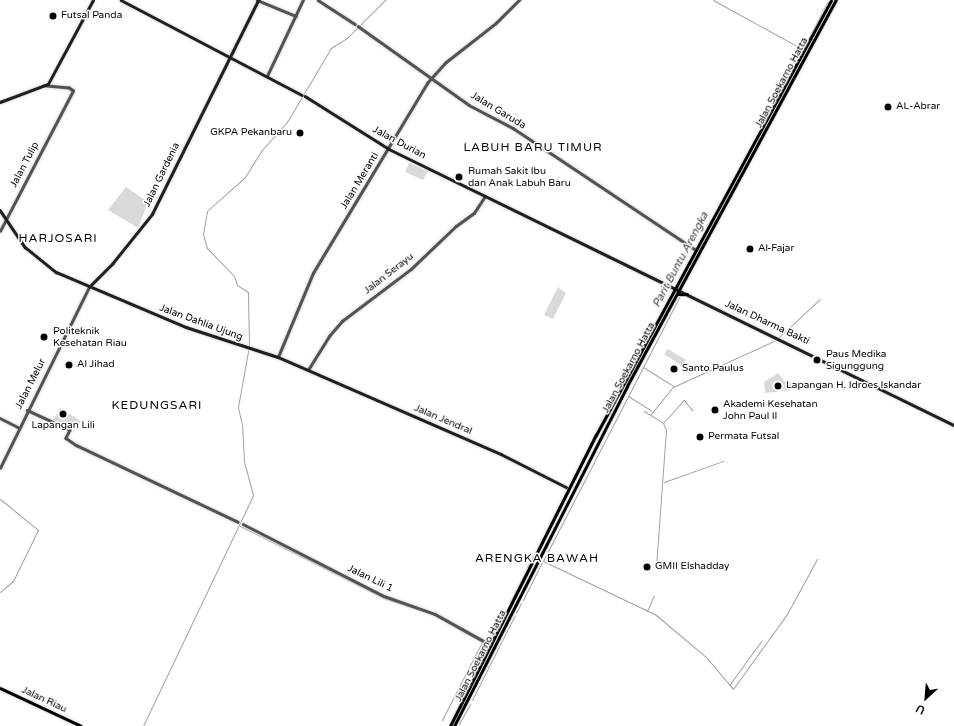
<!DOCTYPE html>
<style>
body{margin:0}
#map{position:relative;width:954px;height:726px;overflow:hidden;background:#fff;font-family:"Varela Round",sans-serif}
div>[style]{position:absolute}
.green>*{inset:0;background:#d9d9d9}
.stream>*{height:1px;margin:-0.5px;padding:0 0.5px;transform-origin:0.5px;border-radius:0.5px;background:#a0a0a0}
.roads{filter:drop-shadow(0 0 1px #dbdbdb) drop-shadow(0 0 1px #dbdbdb)}
.tertiary>*{height:2.5px;margin:-1.25px;padding:0 1.25px;transform-origin:1.25px;border-radius:1.25px;background:#525252}
.secondary>*{height:2.5px;margin:-1.25px;padding:0 1.25px;transform-origin:1.25px;border-radius:1.25px;background:#1f1f1f}
.primary>*{height:3px;margin:-1.5px;padding:0 1.5px;transform-origin:1.5px;border-radius:1.5px;background:#000}
.dots>*{width:11px;height:11px;translate:-50% -50%;box-sizing:border-box;border:2px solid #fff;border-radius:50%}
span{translate:-50% -50%;white-space:nowrap;text-align:center;line-height:1.15;-webkit-text-stroke:3px #fff;paint-order:stroke}
.poi-label{font-size:10px;color:#000}
.left{translate:0 -50%;text-align:left}
.right{translate:-100% -50%;text-align:right}
.street-label{font-size:10px;color:#000}
.water-label{font-size:11px;color:#414141;font-style:italic}
.quarter-label{font-size:12px;color:#000;letter-spacing:1px}
.north{position:absolute;left:906px;top:678px;width:40px;height:40px;-webkit-text-stroke:3px #fff;paint-order:stroke;rotate:206deg;font-size:11px;font-weight:700;line-height:16px;text-align:center;color:#000}
.north::after{content:'';display:block;margin:auto;width:14px;height:18px;background:#000;clip-path:polygon(50% 0,100% 100%,50% 72%,0 100%)}
</style>
<div id="map">
<div class="green">
<div style="clip-path:polygon(409px 163px,428px 171px,423px 180px,405px 172px)"></div>
<div style="clip-path:polygon(126px 187px,148px 202px,138px 228px,108px 210px)"></div>
<div style="clip-path:polygon(558px 287px,566px 293px,553px 319px,544px 315px)"></div>
<div style="clip-path:polygon(668px 349px,686px 360px,682px 366px,664px 354px)"></div>
<div style="clip-path:polygon(778px 373px,785px 382px,791px 382px,792px 390px,765px 393px,764px 382px)"></div>
<div style="clip-path:polygon(60px 408px,81px 421px,76px 430px,53px 420px)"></div>
</div>
<div class="stream">
<div style="left:713px;top:0;width:102px;rotate:28.8deg"></div>
<div style="left:794px;top:66px;width:73px;rotate:-62.4deg"></div>
<div style="left:778px;top:338px;width:57px;rotate:-42.9deg"></div>
<div style="left:643px;top:367px;width:36px;rotate:32deg"></div>
<div style="left:673px;top:387px;width:113px;rotate:-24.5deg"></div>
<div style="left:628px;top:396px;width:28px;rotate:32deg"></div>
<div style="left:611px;top:404px;width:21px;rotate:-61deg"></div>
<div style="left:644px;top:411px;width:22px;rotate:32deg"></div>
<div style="left:663px;top:423px;width:8px;rotate:67deg"></div>
<div style="left:666px;top:430px;width:137px;rotate:94.2deg"></div>
<div style="left:651px;top:414px;width:35px;rotate:-51deg"></div>
<div style="left:663px;top:423px;width:31px;rotate:-48deg"></div>
<div style="left:684px;top:400px;width:13px;rotate:51deg"></div>
<div style="left:664px;top:482px;width:63px;rotate:-19.6deg"></div>
<div style="left:0;top:499px;width:49px;rotate:39.2deg"></div>
<div style="left:38px;top:530px;width:57px;rotate:116.1deg"></div>
<div style="left:13px;top:581px;width:17px;rotate:140deg"></div>
<div style="left:240px;top:526px;width:163px;rotate:26.6deg"></div>
<div style="left:386px;top:599px;width:40px;rotate:18deg"></div>
<div style="left:543px;top:561px;width:125px;rotate:25.5deg"></div>
<div style="left:656px;top:615px;width:65px;rotate:40deg"></div>
<div style="left:706px;top:657px;width:42px;rotate:49.8deg"></div>
<div style="left:733px;top:689px;width:92px;rotate:-54.2deg"></div>
<div style="left:787px;top:614px;width:63px;rotate:-61.4deg"></div>
<div style="left:543px;top:561px;width:298px;rotate:-62.7deg"></div>
<div style="left:680px;top:296px;width:5px"></div>
<div style="left:527px;top:567px;width:13px;rotate:-61deg"></div>
<div style="left:523px;top:600px;width:42px;rotate:-63.4deg"></div>
<div style="left:510px;top:602px;width:34px;rotate:-63deg"></div>
<div style="left:647px;top:611px;width:17px;rotate:-66deg"></div>
<div style="left:516px;top:613px;width:11px;rotate:-63deg"></div>
<div style="left:499px;top:621px;width:6px;rotate:-59deg"></div>
<div style="left:455px;top:627px;width:31px;rotate:29deg"></div>
<div style="left:730px;top:684px;width:54px;rotate:-54deg"></div>
<div style="left:472px;top:700px;width:95px;rotate:-63.2deg"></div>
<div style="left:442px;top:720px;width:88px;rotate:-62.9deg"></div>
<div style="left:482px;top:642px;width:6px;rotate:31deg"></div>
<div style="left:487px;top:645px;width:22px;rotate:-63deg"></div>
<div style="left:459px;top:724px;width:23px;rotate:-61deg"></div>
<div style="left:143px;top:726px;width:256px;rotate:-64.5deg"></div>
<div style="left:253px;top:495px;width:35px;rotate:-105deg"></div>
<div style="left:244px;top:461px;width:36px;rotate:-93deg"></div>
<div style="left:242px;top:425px;width:18px;rotate:-103deg"></div>
<div style="left:238px;top:407px;width:62px;rotate:-79.8deg"></div>
<div style="left:249px;top:346px;width:54px;rotate:-91.1deg"></div>
<div style="left:248px;top:292px;width:13px;rotate:-148deg"></div>
<div style="left:237px;top:285px;width:9px;rotate:-108deg"></div>
<div style="left:234px;top:276px;width:39px;rotate:-134deg"></div>
<div style="left:207px;top:248px;width:15px;rotate:-106deg"></div>
<div style="left:203px;top:234px;width:23px;rotate:-80deg"></div>
<div style="left:207px;top:211px;width:51px;rotate:-41.8deg"></div>
<div style="left:245px;top:177px;width:31px;rotate:-58deg"></div>
<div style="left:261px;top:151px;width:39px;rotate:-48deg"></div>
<div style="left:287px;top:122px;width:86px;rotate:-59.3deg"></div>
<div style="left:331px;top:48px;width:19px;rotate:-32deg"></div>
<div style="left:347px;top:38px;width:54px;rotate:-45deg"></div>
</div>
<div class="roads">
<div class="tertiary">
<div style="left:257px;top:0;width:42px;rotate:22.3deg"></div>
<div style="left:318px;top:0;width:44px;rotate:33deg"></div>
<div style="left:358px;top:26px;width:136px;rotate:35.4deg"></div>
<div style="left:469px;top:105px;width:50px;rotate:27.6deg"></div>
<div style="left:513px;top:128px;width:220px;rotate:33.7deg"></div>
<div style="left:267px;top:76px;width:84px;rotate:-64.7deg"></div>
<div style="left:0;top:231px;width:158px;rotate:-62.5deg"></div>
<div style="left:73px;top:91px;width:5px;rotate:-143deg"></div>
<div style="left:69px;top:88px;width:25px;rotate:-175deg"></div>
<div style="left:278px;top:357px;width:91px;rotate:-67.4deg"></div>
<div style="left:313px;top:273px;width:222px;rotate:-59deg"></div>
<div style="left:427px;top:83px;width:28px;rotate:-48deg"></div>
<div style="left:446px;top:62px;width:63px;rotate:-38deg"></div>
<div style="left:496px;top:23px;width:33px;rotate:-45deg"></div>
<div style="left:308px;top:370px;width:40px;rotate:-58deg"></div>
<div style="left:329px;top:336px;width:20px;rotate:-49deg"></div>
<div style="left:342px;top:321px;width:86px;rotate:-37deg"></div>
<div style="left:411px;top:269px;width:62px;rotate:-43.7deg"></div>
<div style="left:456px;top:226px;width:22px;rotate:-36deg"></div>
<div style="left:474px;top:213px;width:20px;rotate:-57deg"></div>
<div style="left:27px;top:410px;width:47px;rotate:24.9deg"></div>
<div style="left:70px;top:430px;width:9px;rotate:117deg"></div>
<div style="left:66px;top:438px;width:12px;rotate:35deg"></div>
<div style="left:76px;top:445px;width:179px;rotate:25.4deg"></div>
<div style="left:0;top:418px;width:20px;rotate:27deg"></div>
<div style="left:0;top:468px;width:202px;rotate:-63.8deg"></div>
<div style="left:243px;top:524px;width:158px;rotate:27.1deg"></div>
<div style="left:384px;top:596px;width:54px;rotate:19.4deg"></div>
<div style="left:435px;top:614px;width:64px;rotate:29deg"></div>
</div>
<div class="secondary">
<div style="left:121px;top:0;width:204px;rotate:27.7deg"></div>
<div style="left:305px;top:96px;width:99px;rotate:32.2deg"></div>
<div style="left:389px;top:149px;width:629px;rotate:26.04deg"></div>
<div style="left:0;top:102px;width:51px;rotate:-20.6deg"></div>
<div style="left:48px;top:84px;width:95px;rotate:-61.8deg"></div>
<div style="left:0;top:210px;width:45px;rotate:56deg"></div>
<div style="left:25px;top:247px;width:40px;rotate:39deg"></div>
<div style="left:56px;top:272px;width:141px;rotate:22.9deg"></div>
<div style="left:186px;top:327px;width:97px;rotate:18.1deg"></div>
<div style="left:278px;top:357px;width:243px;rotate:23.5deg"></div>
<div style="left:501px;top:454px;width:73px;rotate:26.9deg"></div>
<div style="left:89px;top:287px;width:33px;rotate:-45deg"></div>
<div style="left:112px;top:264px;width:64px;rotate:-51.3deg"></div>
<div style="left:152px;top:214px;width:239px;rotate:-63.6deg"></div>
</div>
<div class="primary">
<div style="left:677px;top:294px;width:10px"></div>
<div style="left:0;top:688px;width:89px;rotate:25.1deg"></div>
<div style="left:450px;top:726px;width:326px;rotate:-63.4deg"></div>
<div style="left:596px;top:435px;width:494px;rotate:-61.6deg"></div>
<div style="left:454px;top:726px;width:381px;rotate:-63deg"></div>
<div style="left:627px;top:386px;width:439px;rotate:-61.6deg"></div>
</div>
</div>
<div class="dots">
<div style="left:53px;top:16px;background:#000"></div>
<div style="left:888px;top:107px;background:#000"></div>
<div style="left:300px;top:133px;background:#000"></div>
<div style="left:459px;top:177px;background:#000"></div>
<div style="left:750px;top:249px;background:#000"></div>
<div style="left:44px;top:337px;background:#000"></div>
<div style="left:817px;top:360px;background:#000"></div>
<div style="left:69px;top:365px;background:#000"></div>
<div style="left:674px;top:369px;background:#000"></div>
<div style="left:778px;top:386px;background:#000"></div>
<div style="left:715px;top:410px;background:#000"></div>
<div style="left:63px;top:414px;background:#000"></div>
<div style="left:700px;top:437px;background:#000"></div>
<div style="left:647px;top:567px;background:#000"></div>
</div>
<div class="poi-label">
<span class="left" style="left:61px;top:16px">Futsal Panda</span>
<span class="left" style="left:896px;top:107px">AL-Abrar</span>
<span class="right" style="left:292px;top:133px">GKPA Pekanbaru</span>
<span class="left" style="left:468px;top:177px">Rumah Sakit Ibu<br>dan Anak Labuh Baru</span>
<span class="left" style="left:758px;top:249px">Al-Fajar</span>
<span class="left" style="left:53px;top:337px">Politeknik<br>Kesehatan Riau</span>
<span class="left" style="left:826px;top:360px">Paus Medika<br>Sigunggung</span>
<span class="left" style="left:77px;top:365px">Al Jihad</span>
<span class="left" style="left:682px;top:369px">Santo Paulus</span>
<span class="left" style="left:786px;top:386px">Lapangan H. Idroes Iskandar</span>
<span class="left" style="left:723px;top:410px">Akademi Kesehatan<br>John Paul II</span>
<span style="left:63px;top:426px">Lapangan Lili</span>
<span class="left" style="left:708px;top:437px">Permata Futsal</span>
<span class="left" style="left:655px;top:567px">GMII Elshadday</span>
</div>
<div class="street-label">
<span style="left:782px;top:83px;rotate:-62deg">Jalan Soekarno Hatta</span>
<span style="left:498px;top:111px;rotate:31deg">Jalan Garuda</span>
<span style="left:399px;top:143px;rotate:28deg">Jalan Durian</span>
<span style="left:25px;top:165px;rotate:-62deg">Jalan Tulip</span>
<span style="left:162px;top:175px;rotate:-64deg">Jalan Gardenia</span>
<span style="left:360px;top:181px;rotate:-59deg">Jalan Meranti</span>
<span style="left:389px;top:274px;rotate:-38deg">Jalan Serayu</span>
<span style="left:201px;top:323px;rotate:20deg">Jalan Dahlia Ujung</span>
<span style="left:767px;top:323px;rotate:25deg">Jalan Dharma Bakti</span>
<span style="left:629px;top:368px;rotate:-62deg">Jalan Soekarno Hatta</span>
<span style="left:31px;top:384px;rotate:-63deg">Jalan Melur</span>
<span style="left:443px;top:420px;rotate:23deg">Jalan Jendral</span>
<span style="left:370px;top:579px;rotate:26deg">Jalan Lili 1</span>
<span style="left:481px;top:656px;rotate:-63deg">Jalan Soekarno Hatta</span>
<span style="left:44px;top:700px;rotate:25deg">Jalan Riau</span>
</div>
<div class="water-label">
<span style="left:681px;top:260px;rotate:-62deg">Parit Buntu Arengka</span>
</div>
<div class="quarter-label">
<span style="left:533px;top:148px">LABUH BARU TIMUR</span>
<span style="left:58px;top:239px">HARJOSARI</span>
<span style="left:157px;top:406px">KEDUNGSARI</span>
<span style="left:537px;top:559px">ARENGKA BAWAH</span>
</div>
<div class="north">U</div>
</div>
